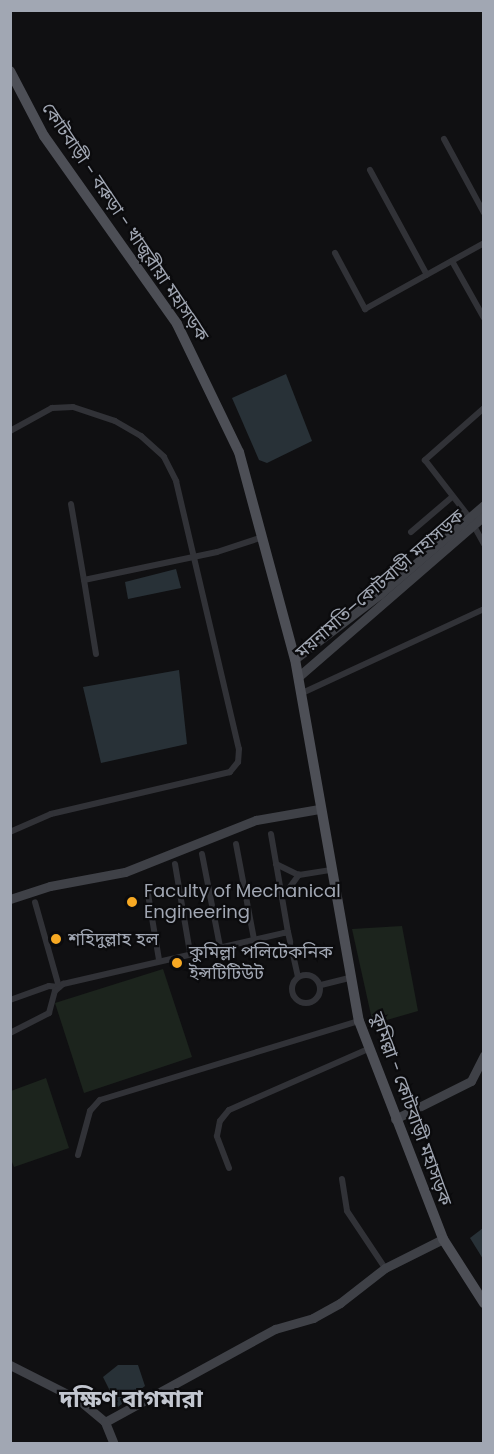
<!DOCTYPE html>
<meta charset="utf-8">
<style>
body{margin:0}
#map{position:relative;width:494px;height:1454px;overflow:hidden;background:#101012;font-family:Poppins,"Noto Sans Bengali",sans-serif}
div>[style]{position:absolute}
.green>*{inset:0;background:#1c241d}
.water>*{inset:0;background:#283137}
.street>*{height:6px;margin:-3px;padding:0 3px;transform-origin:3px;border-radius:3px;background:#313237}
.street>.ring{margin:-3px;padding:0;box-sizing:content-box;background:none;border:6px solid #313237;border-radius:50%}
.secondary>*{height:9px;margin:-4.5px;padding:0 4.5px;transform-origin:4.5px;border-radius:4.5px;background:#3f4147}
.primary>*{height:10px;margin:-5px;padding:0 5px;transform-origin:5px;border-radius:5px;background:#4d4f56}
.dots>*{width:16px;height:16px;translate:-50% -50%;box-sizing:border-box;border:3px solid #0b0b0d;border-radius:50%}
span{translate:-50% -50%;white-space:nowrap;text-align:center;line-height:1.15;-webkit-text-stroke:4.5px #0b0b0d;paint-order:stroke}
.street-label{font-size:18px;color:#a1a7b3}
.poi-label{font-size:18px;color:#a1a7b3}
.left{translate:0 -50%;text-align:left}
.district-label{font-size:24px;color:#c2c6cf;font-weight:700}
.frame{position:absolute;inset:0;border:12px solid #a1a7b3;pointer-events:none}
</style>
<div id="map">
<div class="green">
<div style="clip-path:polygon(402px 926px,418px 1011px,373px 1024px,352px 929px)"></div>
<div style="clip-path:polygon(163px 969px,192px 1057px,84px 1093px,55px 1003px)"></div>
<div style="clip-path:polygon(46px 1078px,69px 1148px,14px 1167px,10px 1157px,11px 1091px)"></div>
</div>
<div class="water">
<div style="clip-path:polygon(286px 374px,312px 441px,267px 463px,259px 460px,232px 398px)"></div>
<div style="clip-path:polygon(176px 569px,181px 588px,128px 599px,125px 582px)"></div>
<div style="clip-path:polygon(179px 670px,187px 744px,101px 763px,83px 687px)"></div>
<div style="clip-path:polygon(483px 1228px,483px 1259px,470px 1238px)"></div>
<div style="clip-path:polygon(118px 1365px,138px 1365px,145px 1386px,118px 1407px,103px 1377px)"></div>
</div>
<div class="street">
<div style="left:444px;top:139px;width:84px;rotate:61.6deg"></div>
<div style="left:370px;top:170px;width:119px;rotate:61.5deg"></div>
<div style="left:335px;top:253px;width:64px;rotate:61.8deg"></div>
<div style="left:365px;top:309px;width:136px;rotate:-29deg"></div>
<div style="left:452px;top:261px;width:65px;rotate:60.7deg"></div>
<div style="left:484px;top:408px;width:79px;rotate:138.6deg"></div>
<div style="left:425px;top:460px;width:72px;rotate:52.3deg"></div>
<div style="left:469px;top:517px;width:31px;rotate:61deg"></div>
<div style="left:10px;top:431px;width:48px;rotate:-28.7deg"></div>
<div style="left:52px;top:408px;width:21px;rotate:-3deg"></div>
<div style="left:73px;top:407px;width:44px;rotate:18.4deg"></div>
<div style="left:115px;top:421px;width:30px;rotate:30deg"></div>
<div style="left:141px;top:436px;width:31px;rotate:42deg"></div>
<div style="left:164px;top:457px;width:27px;rotate:63deg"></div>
<div style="left:176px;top:481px;width:275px;rotate:76.8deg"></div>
<div style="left:239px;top:749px;width:13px;rotate:94deg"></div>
<div style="left:238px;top:762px;width:13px;rotate:129deg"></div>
<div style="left:230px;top:772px;width:184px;rotate:166.8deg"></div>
<div style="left:51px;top:814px;width:45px;rotate:156.3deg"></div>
<div style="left:71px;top:504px;width:77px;rotate:80.3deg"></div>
<div style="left:84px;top:580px;width:136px;rotate:-11.9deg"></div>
<div style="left:217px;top:552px;width:48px;rotate:-18.1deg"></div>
<div style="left:411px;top:532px;width:54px;rotate:-40.5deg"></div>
<div style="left:84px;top:580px;width:75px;rotate:80.8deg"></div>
<div style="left:300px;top:694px;width:203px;rotate:-24.8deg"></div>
<div style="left:271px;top:834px;width:99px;rotate:80.2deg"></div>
<div style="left:236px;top:844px;width:97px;rotate:79.3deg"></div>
<div style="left:202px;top:854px;width:95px;rotate:79deg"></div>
<div style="left:175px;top:864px;width:90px;rotate:80.4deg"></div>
<div style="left:276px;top:864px;width:25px;rotate:26deg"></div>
<div style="left:299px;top:875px;width:31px;rotate:-9deg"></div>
<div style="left:148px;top:894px;width:67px;rotate:80.5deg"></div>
<div style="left:282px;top:898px;width:29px;rotate:-54deg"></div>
<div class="ring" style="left:292px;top:975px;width:22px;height:22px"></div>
<div style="left:321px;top:985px;width:30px;rotate:-14deg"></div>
<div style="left:10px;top:1000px;width:41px;rotate:-19.7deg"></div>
<div style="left:49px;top:986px;width:10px;rotate:6deg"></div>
<div style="left:59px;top:987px;width:88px;rotate:-105.8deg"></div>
<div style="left:10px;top:1033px;width:44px;rotate:-27.1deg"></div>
<div style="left:49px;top:1013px;width:23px;rotate:-75deg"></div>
<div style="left:55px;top:991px;width:11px;rotate:-41deg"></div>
<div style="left:63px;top:984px;width:227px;rotate:-13deg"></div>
<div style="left:284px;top:933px;width:4px;rotate:-14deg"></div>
<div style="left:288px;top:932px;width:46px;rotate:77.5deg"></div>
<div style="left:78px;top:1155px;width:46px;rotate:-74.7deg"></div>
<div style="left:90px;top:1111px;width:15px;rotate:-48deg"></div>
<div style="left:100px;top:1100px;width:271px;rotate:-17deg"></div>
<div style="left:229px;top:1168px;width:34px;rotate:-111deg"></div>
<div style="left:217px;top:1136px;width:15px;rotate:-79deg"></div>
<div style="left:220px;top:1121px;width:14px;rotate:-51deg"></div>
<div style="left:229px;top:1110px;width:152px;rotate:-23.7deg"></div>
<div style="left:342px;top:1179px;width:32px;rotate:81deg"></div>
<div style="left:347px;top:1211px;width:69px;rotate:56.3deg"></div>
</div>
<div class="secondary">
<div style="left:295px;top:659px;width:106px;rotate:-37.3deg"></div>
<div style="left:379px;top:595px;width:138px;rotate:-40.6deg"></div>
<div style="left:298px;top:677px;width:246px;rotate:-40.9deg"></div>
<div style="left:10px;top:899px;width:42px;rotate:-18deg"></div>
<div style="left:50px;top:886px;width:76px;rotate:-10.6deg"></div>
<div style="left:125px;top:872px;width:141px;rotate:-21.7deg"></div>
<div style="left:256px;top:820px;width:64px;rotate:-9.9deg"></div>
<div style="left:395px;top:1119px;width:85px;rotate:-26.6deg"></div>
<div style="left:471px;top:1081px;width:29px;rotate:-63deg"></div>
<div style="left:10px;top:1365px;width:77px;rotate:26.9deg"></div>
<div style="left:79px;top:1400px;width:34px;rotate:40deg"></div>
<div style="left:105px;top:1422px;width:194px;rotate:-28.7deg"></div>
<div style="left:275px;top:1329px;width:40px;rotate:-16deg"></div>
<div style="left:313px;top:1318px;width:31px;rotate:-29deg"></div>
<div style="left:340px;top:1303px;width:57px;rotate:-37.9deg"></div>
<div style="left:385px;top:1268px;width:65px;rotate:-26.6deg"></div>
<div style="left:105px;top:1422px;width:24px;rotate:68deg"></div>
</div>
<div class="primary">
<div style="left:10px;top:71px;width:73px;rotate:62.4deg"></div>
<div style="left:44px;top:136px;width:230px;rotate:54.7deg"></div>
<div style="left:177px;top:324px;width:142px;rotate:64.2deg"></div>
<div style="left:239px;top:452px;width:214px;rotate:74.9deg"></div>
<div style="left:295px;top:659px;width:368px;rotate:80deg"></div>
<div style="left:359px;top:1021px;width:234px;rotate:68.9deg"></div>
<div style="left:443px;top:1239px;width:76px;rotate:57.4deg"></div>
</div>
<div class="dots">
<div style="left:132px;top:902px;background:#f7a923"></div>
<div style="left:56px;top:939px;background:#f7a923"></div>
<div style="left:177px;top:963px;background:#f7a923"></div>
</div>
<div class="street-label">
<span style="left:125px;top:222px;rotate:56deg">কোটবাড়ী - বরুড়া - খাজুরীয়া মহাসড়ক</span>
<span style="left:380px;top:584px;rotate:-41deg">ময়নামতি–কোটবাড়ী মহাসড়ক</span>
<span style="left:411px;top:1109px;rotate:70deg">কুমিল্লা - কোটবাড়ী মহাসড়ক</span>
</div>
<div class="poi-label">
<span class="left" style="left:144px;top:902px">Faculty of Mechanical<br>Engineering</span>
<span class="left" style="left:68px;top:939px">শহিদুল্লাহ হল</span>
<span class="left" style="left:189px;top:963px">কুমিল্লা পলিটেকনিক<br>ইন্সটিটিউট</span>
</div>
<div class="district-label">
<span style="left:131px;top:1399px">দক্ষিণ বাগমারা</span>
</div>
<div class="frame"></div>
</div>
